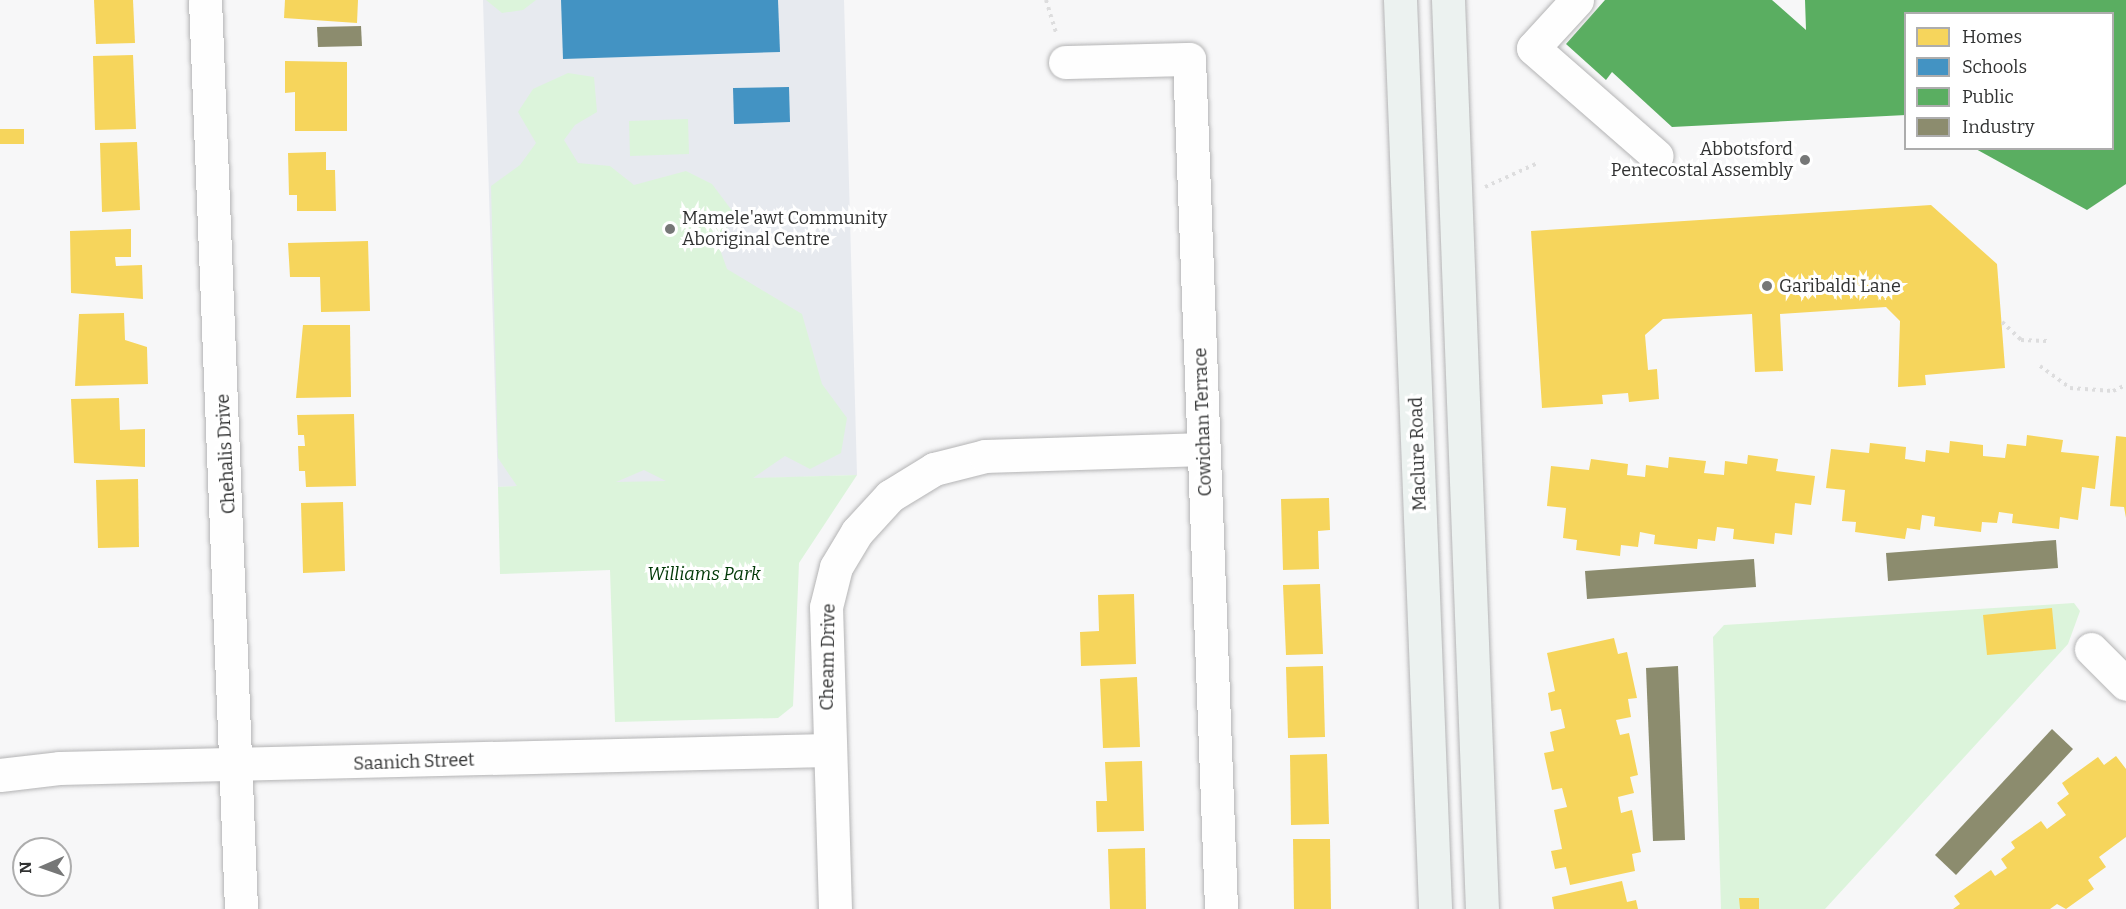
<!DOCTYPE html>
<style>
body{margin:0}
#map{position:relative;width:2126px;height:909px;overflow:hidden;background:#f7f7f8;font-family:Bitter,serif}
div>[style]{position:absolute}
.built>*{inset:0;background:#e7eaef}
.green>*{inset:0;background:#dcf4db}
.homes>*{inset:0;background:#f6d55c}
.schools>*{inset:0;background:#4393c3}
.public>*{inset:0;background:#5aae61}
.industry>*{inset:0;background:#8c8c6e}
.path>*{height:4px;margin-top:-2px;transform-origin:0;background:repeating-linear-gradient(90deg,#ddddde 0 3px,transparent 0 7.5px)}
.roads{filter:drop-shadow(0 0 2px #b4b4b5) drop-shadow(0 0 2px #b4b4b5)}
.minor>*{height:33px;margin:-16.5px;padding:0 16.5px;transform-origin:16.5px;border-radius:16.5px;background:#fefefe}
.major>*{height:33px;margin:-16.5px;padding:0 16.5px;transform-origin:16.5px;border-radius:16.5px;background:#ecf2f0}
.dots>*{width:16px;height:16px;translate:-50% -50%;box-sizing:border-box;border:3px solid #fff;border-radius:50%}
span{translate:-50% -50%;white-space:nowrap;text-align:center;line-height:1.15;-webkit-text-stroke:6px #fff;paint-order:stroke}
.poi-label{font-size:18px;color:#313232}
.right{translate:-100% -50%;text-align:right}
.left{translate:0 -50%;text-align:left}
.street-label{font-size:18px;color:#313232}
.park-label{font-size:18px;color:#003806;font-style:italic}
.legend{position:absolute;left:1904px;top:12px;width:210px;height:138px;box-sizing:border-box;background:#fff;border:2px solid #adadad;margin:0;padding:8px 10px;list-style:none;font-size:18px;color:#313232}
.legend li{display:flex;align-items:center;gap:12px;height:30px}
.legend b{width:30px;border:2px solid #adadad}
.north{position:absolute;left:12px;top:837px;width:60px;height:60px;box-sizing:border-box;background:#fff;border:2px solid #adadad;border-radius:50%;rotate:268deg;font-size:16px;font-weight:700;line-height:24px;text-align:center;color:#313232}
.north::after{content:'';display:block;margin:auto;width:21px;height:27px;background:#767777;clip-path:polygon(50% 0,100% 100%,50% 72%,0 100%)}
</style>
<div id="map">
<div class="built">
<div style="clip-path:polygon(483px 0,844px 0,857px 475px,498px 487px)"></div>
</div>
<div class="green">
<div style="clip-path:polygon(486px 0,536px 0,523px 10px,502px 13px)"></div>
<div style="clip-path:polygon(evenodd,568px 73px,594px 77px,597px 112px,575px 125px,564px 140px,578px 163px,610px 166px,634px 185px,686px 171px,712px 184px,736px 216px,717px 241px,727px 269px,802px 314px,822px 384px,847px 418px,841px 453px,810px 469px,785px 456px,753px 478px,857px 475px,799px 563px,793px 706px,778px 718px,615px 722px,610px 570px,500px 574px,498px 487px,517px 486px,498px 458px,491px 186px,520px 165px,536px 143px,518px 112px,533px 89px,568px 73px,644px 470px,666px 481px,616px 482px,644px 470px)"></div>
<div style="clip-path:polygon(688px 119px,689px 154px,630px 156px,629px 121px)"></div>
<div style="clip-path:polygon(2074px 603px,2080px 611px,2068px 644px,1825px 909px,1721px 909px,1713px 637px,1724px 625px)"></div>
</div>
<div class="homes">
<div style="clip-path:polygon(94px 0,133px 0,135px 43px,96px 44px)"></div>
<div style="clip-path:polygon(285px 0,358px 0,357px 23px,284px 18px)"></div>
<div style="clip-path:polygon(133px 55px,136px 129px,95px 130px,93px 56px)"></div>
<div style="clip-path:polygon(285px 61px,347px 62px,347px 131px,295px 131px,295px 92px,285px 93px)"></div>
<div style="clip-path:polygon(0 129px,24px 129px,24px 144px,0 144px)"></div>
<div style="clip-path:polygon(137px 142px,140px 210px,102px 212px,100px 143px)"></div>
<div style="clip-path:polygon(326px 152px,326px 170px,335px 170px,336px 211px,297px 211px,297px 195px,289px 195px,288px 153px)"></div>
<div style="clip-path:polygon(1931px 205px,1997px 264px,2005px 368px,1925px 375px,1926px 385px,1898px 387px,1900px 321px,1886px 307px,1780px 314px,1783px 371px,1755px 372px,1752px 314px,1663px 319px,1645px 335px,1648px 370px,1657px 369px,1659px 399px,1629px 402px,1628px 393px,1602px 395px,1603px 404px,1542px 408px,1531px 231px)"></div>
<div style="clip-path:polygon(131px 229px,131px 257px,115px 257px,116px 266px,142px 265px,143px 299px,71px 293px,70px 231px)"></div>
<div style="clip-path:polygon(368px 241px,370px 311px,321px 312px,320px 277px,290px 277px,288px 243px)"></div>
<div style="clip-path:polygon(124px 313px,125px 340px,147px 347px,148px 384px,75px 386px,79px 314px)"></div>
<div style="clip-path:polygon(303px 325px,350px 325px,351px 397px,296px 398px)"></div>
<div style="clip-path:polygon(119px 398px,120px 430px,145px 429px,145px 467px,74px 463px,71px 399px)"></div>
<div style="clip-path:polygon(354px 414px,356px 486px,306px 487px,305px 471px,299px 471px,298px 446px,305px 446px,304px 435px,298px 435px,297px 415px)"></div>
<div style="clip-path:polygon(2027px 435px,2063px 440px,2061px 452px,2099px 456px,2095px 489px,2082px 487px,2078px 520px,2060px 517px,2059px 529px,2012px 523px,2013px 514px,1999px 512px,1997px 523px,1982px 522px,1981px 532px,1934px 526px,1935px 517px,1922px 515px,1920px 530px,1907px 528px,1905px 539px,1855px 532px,1856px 522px,1842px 521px,1845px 490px,1826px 488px,1831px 449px,1869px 453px,1870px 443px,1906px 447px,1905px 459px,1925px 462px,1926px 450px,1949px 453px,1950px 441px,1983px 445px,1983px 456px,2005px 458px,2007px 444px,2026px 446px)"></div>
<div style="clip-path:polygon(2116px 436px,2126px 437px,2126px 518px,2124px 507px,2110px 506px)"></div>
<div style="clip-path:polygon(1748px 455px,1778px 459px,1776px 471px,1815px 476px,1811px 505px,1795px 503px,1792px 535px,1775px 533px,1774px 544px,1733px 539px,1734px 529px,1717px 527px,1715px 541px,1698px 539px,1697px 549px,1654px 544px,1655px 535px,1640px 532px,1638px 547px,1621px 545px,1620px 556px,1576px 550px,1577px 540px,1563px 538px,1566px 508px,1547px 506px,1551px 466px,1589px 470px,1591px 459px,1628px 464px,1627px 475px,1645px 477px,1646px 465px,1668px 468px,1669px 457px,1706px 461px,1704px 473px,1724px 475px,1725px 461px,1747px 464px)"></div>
<div style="clip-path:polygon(138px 479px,139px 547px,98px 548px,96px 480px)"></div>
<div style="clip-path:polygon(1329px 498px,1330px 530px,1318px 531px,1319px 569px,1283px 570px,1281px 499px)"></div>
<div style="clip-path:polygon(343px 502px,345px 571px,303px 573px,301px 503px)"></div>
<div style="clip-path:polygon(1320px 584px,1323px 654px,1286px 655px,1283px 585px)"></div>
<div style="clip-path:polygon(1134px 594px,1136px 664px,1081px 666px,1080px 632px,1099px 631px,1098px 595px)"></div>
<div style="clip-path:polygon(2052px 608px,2056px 649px,1987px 655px,1983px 615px)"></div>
<div style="clip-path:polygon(1614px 638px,1618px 654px,1627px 652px,1637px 698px,1628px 699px,1631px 717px,1616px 720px,1620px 735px,1629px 733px,1638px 775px,1630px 777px,1634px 793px,1618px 797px,1621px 813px,1632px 810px,1641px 852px,1632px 854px,1635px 871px,1570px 885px,1566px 867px,1555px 869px,1551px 851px,1562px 849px,1554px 810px,1567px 807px,1562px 788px,1552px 790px,1544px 753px,1554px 751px,1550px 732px,1565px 728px,1561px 709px,1551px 711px,1548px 693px,1555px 691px,1547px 653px)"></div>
<div style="clip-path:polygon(1323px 666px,1325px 737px,1288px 738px,1286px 667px)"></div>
<div style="clip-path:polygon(1137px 677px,1140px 747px,1103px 748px,1100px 679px)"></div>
<div style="clip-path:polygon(1327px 754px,1329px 824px,1291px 825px,1290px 755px)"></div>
<div style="clip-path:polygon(2116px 756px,2126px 769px,2126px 837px,2099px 857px,2106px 867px,2088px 880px,2094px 889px,2066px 909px,2057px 904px,2050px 909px,1953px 909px,1960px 904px,1954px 896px,1991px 870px,1995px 876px,2007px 868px,2001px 859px,2015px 848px,2011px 842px,2041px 821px,2047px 829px,2066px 815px,2057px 803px,2069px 794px,2062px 783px,2098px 757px,2104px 765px)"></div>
<div style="clip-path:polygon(1142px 761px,1144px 831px,1097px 832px,1096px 801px,1107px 801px,1105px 762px)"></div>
<div style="clip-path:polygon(1293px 839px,1330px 839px,1331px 909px,1294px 909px)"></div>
<div style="clip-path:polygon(1145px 848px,1146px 909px,1110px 909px,1108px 849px)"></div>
<div style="clip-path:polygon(1622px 881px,1627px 902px,1636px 900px,1638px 909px,1554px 909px,1552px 897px)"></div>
<div style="clip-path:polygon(1739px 898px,1759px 898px,1759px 909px,1740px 909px)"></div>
</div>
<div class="schools">
<div style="clip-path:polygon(561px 0,778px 0,780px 52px,563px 59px)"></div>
<div style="clip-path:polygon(789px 87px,790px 122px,734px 124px,733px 88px)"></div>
</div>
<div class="public">
<div style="clip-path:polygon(1605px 0,1772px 0,1806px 30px,1805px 0,2126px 0,2126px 184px,2087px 210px,1974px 148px,2112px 148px,2112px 14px,1906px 14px,1906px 115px,1672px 127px,1612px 72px,1606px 80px,1566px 44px)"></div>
</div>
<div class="industry">
<div style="clip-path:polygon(361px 26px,362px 46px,318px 47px,317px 27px)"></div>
<div style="clip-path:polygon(2056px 540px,2058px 568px,1888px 581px,1886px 553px)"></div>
<div style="clip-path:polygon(1754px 559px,1756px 587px,1587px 599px,1585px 571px)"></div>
<div style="clip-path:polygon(1678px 666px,1685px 840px,1653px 841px,1646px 668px)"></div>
<div style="clip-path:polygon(2052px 729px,2073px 749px,1956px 875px,1935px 855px)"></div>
</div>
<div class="path">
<div style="left:1046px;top:0;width:34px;rotate:73deg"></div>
<div style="left:1485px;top:187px;width:58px;rotate:-24.4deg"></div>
<div style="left:2002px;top:322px;width:26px;rotate:43deg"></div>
<div style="left:2021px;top:340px;width:26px;rotate:2deg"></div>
<div style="left:2040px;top:366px;width:37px;rotate:36deg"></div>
<div style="left:2070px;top:388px;width:43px;rotate:4deg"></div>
<div style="left:2113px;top:391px;width:14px;rotate:-25deg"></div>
</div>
<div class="roads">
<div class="minor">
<div style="left:205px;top:0;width:910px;rotate:87.73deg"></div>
<div style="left:1577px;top:0;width:65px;rotate:132.5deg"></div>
<div style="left:1533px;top:48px;width:164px;rotate:41.1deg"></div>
<div style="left:1065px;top:62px;width:124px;rotate:-1.4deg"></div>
<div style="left:1189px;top:59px;width:851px;rotate:87.84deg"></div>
<div style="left:2091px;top:649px;width:49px;rotate:45deg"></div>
<div style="left:0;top:775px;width:59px;rotate:-6.8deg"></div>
<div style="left:59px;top:768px;width:769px;rotate:-1.34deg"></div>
<div style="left:835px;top:909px;width:302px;rotate:-91.7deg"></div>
<div style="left:826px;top:607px;width:41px;rotate:-76deg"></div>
<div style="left:836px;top:567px;width:41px;rotate:-59deg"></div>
<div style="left:857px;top:532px;width:49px;rotate:-47.5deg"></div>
<div style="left:890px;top:496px;width:52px;rotate:-31.5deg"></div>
<div style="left:934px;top:469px;width:53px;rotate:-14.3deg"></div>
<div style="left:985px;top:456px;width:219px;rotate:-1.8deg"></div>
</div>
<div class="major">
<div style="left:1400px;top:0;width:910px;rotate:87.79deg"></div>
<div style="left:1448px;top:0;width:910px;rotate:87.86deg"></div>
</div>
</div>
<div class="dots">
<div style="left:1805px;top:160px;background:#767777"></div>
<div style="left:670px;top:229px;background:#767777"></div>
<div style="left:1767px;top:286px;background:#767777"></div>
</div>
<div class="poi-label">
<span class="right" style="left:1793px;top:160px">Abbotsford<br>Pentecostal Assembly</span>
<span class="left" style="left:682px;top:229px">Mamele'awt Community<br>Aboriginal Centre</span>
<span class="left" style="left:1779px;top:286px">Garibaldi Lane</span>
</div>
<div class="street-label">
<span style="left:1203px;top:422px;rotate:-92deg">Cowichan Terrace</span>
<span style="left:226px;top:454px;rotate:-93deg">Chehalis Drive</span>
<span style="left:1418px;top:454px;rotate:-92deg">Maclure Road</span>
<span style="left:828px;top:657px;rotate:-89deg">Cheam Drive</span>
<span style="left:414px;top:762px;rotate:-2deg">Saanich Street</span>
</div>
<div class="park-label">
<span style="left:704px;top:574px">Williams Park</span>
</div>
<ul class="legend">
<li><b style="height:16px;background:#f6d55c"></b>Homes</li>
<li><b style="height:16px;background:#4393c3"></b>Schools</li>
<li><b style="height:16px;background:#5aae61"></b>Public</li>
<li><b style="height:16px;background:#8c8c6e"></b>Industry</li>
</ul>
<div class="north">N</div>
</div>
